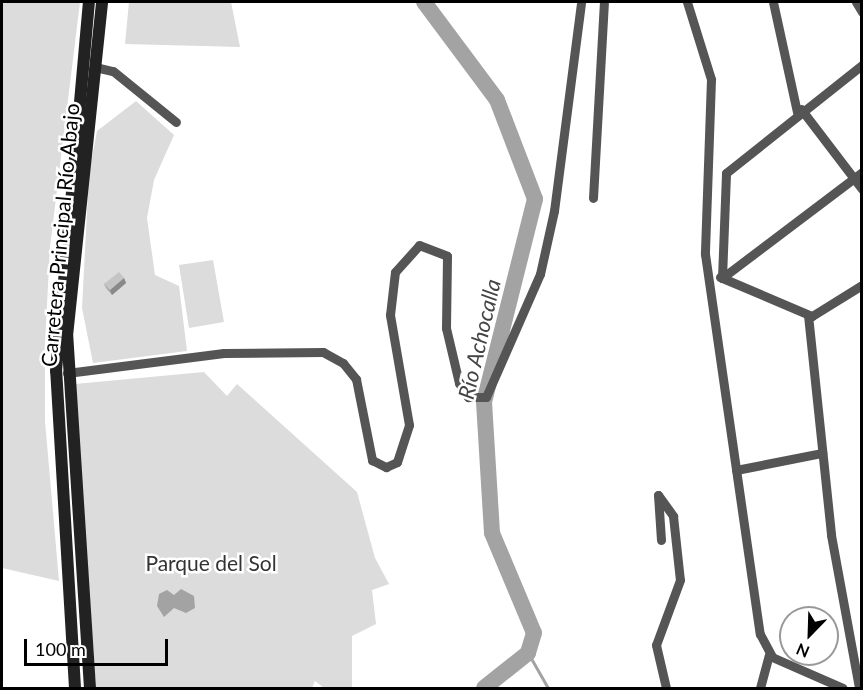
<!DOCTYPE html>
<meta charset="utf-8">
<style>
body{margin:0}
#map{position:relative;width:863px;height:690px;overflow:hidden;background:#fff;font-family:Lato,sans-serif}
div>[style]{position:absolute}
.green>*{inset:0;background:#dcdcdc}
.water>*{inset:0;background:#a3a3a3}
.stream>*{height:3px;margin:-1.5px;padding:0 1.5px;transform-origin:1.5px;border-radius:1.5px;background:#a3a3a3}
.river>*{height:16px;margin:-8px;padding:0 8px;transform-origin:8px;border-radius:8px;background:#a3a3a3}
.minor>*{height:9px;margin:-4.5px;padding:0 4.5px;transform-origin:4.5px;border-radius:4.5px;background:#555}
.secondary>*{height:12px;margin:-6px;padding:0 6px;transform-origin:6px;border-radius:6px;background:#222}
.wall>*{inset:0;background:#a9a9a9}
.shaded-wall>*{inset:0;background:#898989}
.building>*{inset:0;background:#c4c4c4}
span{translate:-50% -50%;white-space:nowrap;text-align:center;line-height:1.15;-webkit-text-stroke:5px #fff;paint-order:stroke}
.street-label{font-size:21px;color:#000}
.park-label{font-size:21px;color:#333}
.water-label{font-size:22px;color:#444;font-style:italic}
.frame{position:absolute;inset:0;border:3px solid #000;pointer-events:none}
.north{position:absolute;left:779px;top:606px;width:60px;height:60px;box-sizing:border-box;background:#fff;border:2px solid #999;border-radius:50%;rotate:203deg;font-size:16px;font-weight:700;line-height:24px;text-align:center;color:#000}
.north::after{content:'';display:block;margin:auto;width:21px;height:27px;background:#000;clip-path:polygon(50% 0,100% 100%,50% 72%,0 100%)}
.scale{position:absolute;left:24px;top:639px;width:144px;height:27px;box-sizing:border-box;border:3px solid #000;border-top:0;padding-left:8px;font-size:18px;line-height:21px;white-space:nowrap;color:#000;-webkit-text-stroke:4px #fff;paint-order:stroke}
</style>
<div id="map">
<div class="green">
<div style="clip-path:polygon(2px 2px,80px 2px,50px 247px,45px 344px,45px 421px,59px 581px,2px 568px)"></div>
<div style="clip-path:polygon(129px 2px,231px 2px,240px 47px,125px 44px)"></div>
<div style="clip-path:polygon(136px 101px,174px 135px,154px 180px,147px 218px,155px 275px,179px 286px,187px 351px,93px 363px,82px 308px,89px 173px,97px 131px)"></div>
<div style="clip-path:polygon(213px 260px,224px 322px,189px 328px,179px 265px)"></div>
<div style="clip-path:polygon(204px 372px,227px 396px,237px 384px,357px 492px,375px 558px,389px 584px,372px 590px,376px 624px,352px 636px,352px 688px,324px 688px,315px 681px,312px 688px,96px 688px,75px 384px)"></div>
</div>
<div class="water">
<div style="clip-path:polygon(181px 589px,194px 596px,195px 608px,186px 613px,174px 608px,164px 617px,157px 606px,159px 594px,167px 590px,174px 595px)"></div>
</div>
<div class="stream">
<div style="left:528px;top:653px;width:40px;rotate:60.3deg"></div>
</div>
<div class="river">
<div style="left:424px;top:2px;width:122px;rotate:53.3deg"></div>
<div style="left:497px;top:100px;width:106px;rotate:69deg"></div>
<div style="left:535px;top:199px;width:209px;rotate:104.1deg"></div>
<div style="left:484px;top:402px;width:131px;rotate:86.5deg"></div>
<div style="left:492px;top:533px;width:108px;rotate:67.2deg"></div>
<div style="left:534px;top:633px;width:21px;rotate:107deg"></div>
<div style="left:528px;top:653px;width:56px;rotate:141.5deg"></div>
</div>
<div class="minor">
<div style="left:687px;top:2px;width:81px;rotate:72.7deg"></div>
<div style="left:711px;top:79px;width:175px;rotate:92deg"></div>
<div style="left:705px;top:254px;width:384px;rotate:81.8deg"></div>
<div style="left:760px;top:634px;width:26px;rotate:62deg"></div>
<div style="left:772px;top:657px;width:77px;rotate:23.6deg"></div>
<div style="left:773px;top:2px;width:113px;rotate:77.7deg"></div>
<div style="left:856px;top:2px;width:12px;rotate:59deg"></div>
<div style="left:95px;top:67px;width:18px;rotate:13deg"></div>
<div style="left:113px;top:71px;width:81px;rotate:39deg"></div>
<div style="left:801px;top:109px;width:101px;rotate:52.7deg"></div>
<div style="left:593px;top:198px;width:196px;rotate:-86.8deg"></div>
<div style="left:720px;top:277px;width:100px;rotate:23deg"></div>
<div style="left:812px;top:316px;width:59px;rotate:-31.8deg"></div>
<div style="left:722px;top:278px;width:105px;rotate:-87.8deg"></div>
<div style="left:726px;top:173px;width:174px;rotate:-38.5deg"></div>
<div style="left:722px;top:278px;width:176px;rotate:-37.1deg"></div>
<div style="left:808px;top:315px;width:221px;rotate:84deg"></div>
<div style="left:831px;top:535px;width:156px;rotate:79.6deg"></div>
<div style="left:67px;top:373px;width:158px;rotate:-7.3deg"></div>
<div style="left:224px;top:353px;width:99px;rotate:-0.6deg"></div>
<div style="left:323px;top:352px;width:23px;rotate:29deg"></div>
<div style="left:343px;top:363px;width:21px;rotate:51deg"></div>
<div style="left:356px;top:379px;width:83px;rotate:78.8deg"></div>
<div style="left:372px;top:460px;width:16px;rotate:27deg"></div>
<div style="left:386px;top:467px;width:12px;rotate:-24deg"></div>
<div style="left:397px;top:462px;width:39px;rotate:-72deg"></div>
<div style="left:409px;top:425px;width:112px;rotate:-99.8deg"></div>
<div style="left:390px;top:315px;width:43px;rotate:-83.4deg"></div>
<div style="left:395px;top:272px;width:36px;rotate:-48deg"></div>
<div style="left:419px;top:245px;width:30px;rotate:21deg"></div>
<div style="left:447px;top:256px;width:72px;rotate:90.8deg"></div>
<div style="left:446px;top:328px;width:57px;rotate:76.7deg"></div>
<div style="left:459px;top:383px;width:17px;rotate:57deg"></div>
<div style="left:468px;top:397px;width:18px"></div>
<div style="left:486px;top:397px;width:134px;rotate:-66.3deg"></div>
<div style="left:540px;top:274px;width:65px;rotate:-77.5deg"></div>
<div style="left:554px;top:211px;width:211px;rotate:-82.6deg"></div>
<div style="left:736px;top:470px;width:88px;rotate:-11.2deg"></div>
<div style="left:661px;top:540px;width:45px;rotate:-93.8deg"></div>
<div style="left:658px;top:495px;width:26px;rotate:54deg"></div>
<div style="left:673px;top:516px;width:64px;rotate:83.8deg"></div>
<div style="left:680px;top:580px;width:69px;rotate:110.3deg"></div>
<div style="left:656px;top:645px;width:44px;rotate:76.9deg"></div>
<div style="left:760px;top:688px;width:34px;rotate:-75deg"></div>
</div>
<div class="secondary">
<div style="left:75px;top:688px;width:318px;rotate:-93.4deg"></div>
<div style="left:56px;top:371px;width:370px;rotate:-84.9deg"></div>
<div style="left:90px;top:688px;width:353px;rotate:-93.7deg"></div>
<div style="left:67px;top:336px;width:336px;rotate:-84deg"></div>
</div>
<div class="wall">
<div style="clip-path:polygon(124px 278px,126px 283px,112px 295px,106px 288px,104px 284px)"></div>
</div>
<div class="shaded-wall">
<div style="clip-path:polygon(124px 278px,126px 283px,112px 295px,110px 290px)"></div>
</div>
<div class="building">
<div style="clip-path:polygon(119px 272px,124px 278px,110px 290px,104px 284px)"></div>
</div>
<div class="street-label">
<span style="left:60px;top:235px;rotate:-85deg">Carretera Principal Río Abajo</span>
</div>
<div class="park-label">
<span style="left:211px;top:563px">Parque del Sol</span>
</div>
<div class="water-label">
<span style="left:479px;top:339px;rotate:-77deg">Río Achocalla</span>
</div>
<div class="frame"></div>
<div class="north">N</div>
<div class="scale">100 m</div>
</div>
